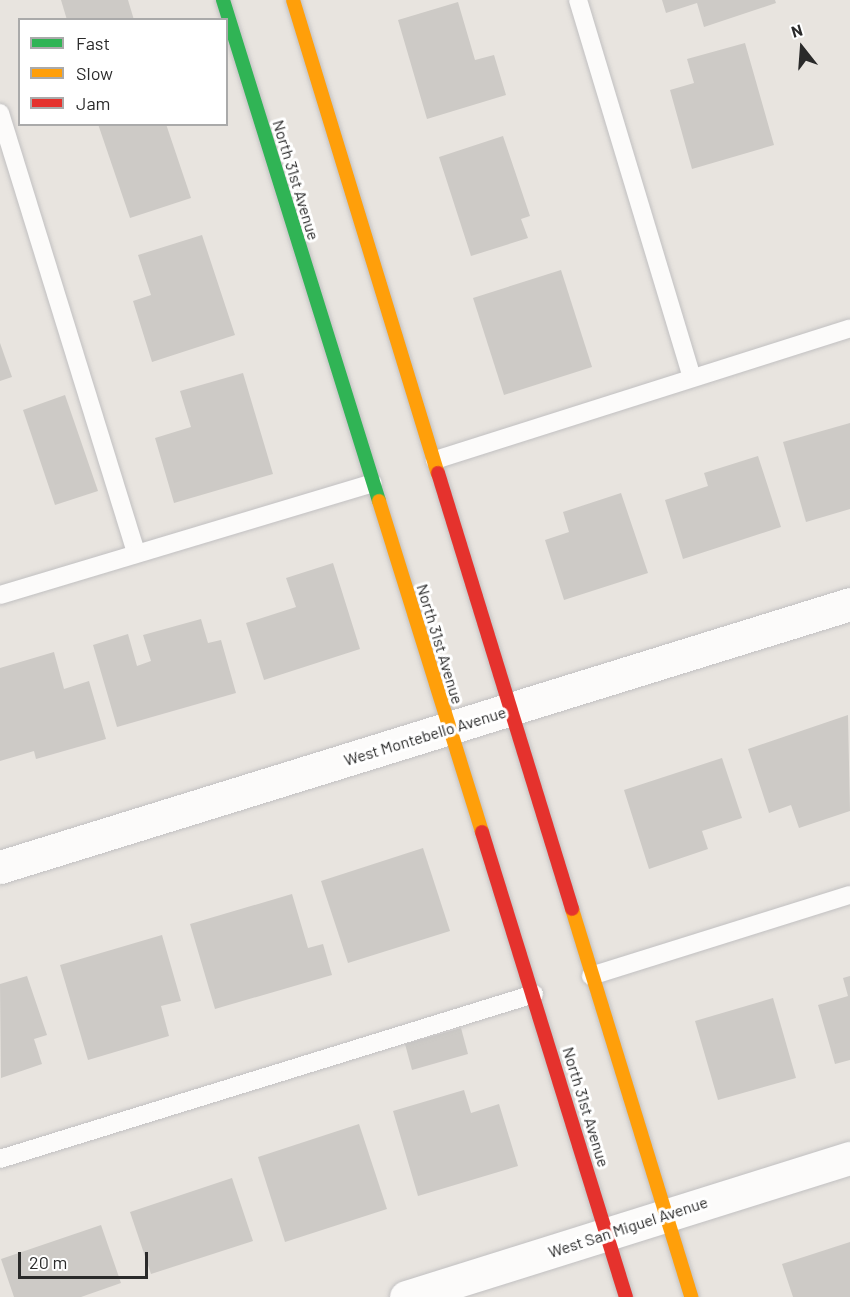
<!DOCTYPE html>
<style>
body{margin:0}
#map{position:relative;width:850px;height:1297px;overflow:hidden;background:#e8e4df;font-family:Barlow,sans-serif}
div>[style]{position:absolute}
.building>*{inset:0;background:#cdcac6}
.roads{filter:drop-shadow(0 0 2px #c1c0c1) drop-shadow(0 0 2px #c1c0c1)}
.lane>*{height:18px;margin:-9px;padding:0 9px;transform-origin:9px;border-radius:9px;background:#fcfbfa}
.street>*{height:33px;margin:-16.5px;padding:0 16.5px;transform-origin:16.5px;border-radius:16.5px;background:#fcfbfa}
.fast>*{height:14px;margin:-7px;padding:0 7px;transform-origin:7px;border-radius:7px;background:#30b455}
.slow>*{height:14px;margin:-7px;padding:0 7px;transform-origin:7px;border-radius:7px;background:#ff9f0a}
.jam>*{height:14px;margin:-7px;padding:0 7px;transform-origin:7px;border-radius:7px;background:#e5322d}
span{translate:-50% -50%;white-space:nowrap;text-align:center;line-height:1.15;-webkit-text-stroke:6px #fff;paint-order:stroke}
.street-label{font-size:16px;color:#2a2a2a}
.legend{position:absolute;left:18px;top:18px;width:210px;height:108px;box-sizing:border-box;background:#fff;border:2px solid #aaa;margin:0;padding:8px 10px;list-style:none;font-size:18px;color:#2a2a2a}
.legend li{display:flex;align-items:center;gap:12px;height:30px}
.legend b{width:30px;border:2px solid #aaa}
.north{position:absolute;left:772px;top:18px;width:60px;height:60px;-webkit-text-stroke:4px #fff;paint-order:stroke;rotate:343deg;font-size:16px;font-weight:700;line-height:24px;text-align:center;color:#2a2a2a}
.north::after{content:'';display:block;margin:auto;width:21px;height:27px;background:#2a2a2a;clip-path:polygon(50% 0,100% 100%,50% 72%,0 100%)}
.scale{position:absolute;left:18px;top:1252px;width:130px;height:27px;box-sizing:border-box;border:3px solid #2a2a2a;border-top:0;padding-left:8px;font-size:18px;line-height:21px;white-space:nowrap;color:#2a2a2a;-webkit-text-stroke:4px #fff;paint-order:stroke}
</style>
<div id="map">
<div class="building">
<div style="clip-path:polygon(61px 0,128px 0,134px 20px,67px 20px)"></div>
<div style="clip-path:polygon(662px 0,775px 0,776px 3px,704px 27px,697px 3px,666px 13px)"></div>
<div style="clip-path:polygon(458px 2px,475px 60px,494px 55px,506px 95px,427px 119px,398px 20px)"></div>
<div style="clip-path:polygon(745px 43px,774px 145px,692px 169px,670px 90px,694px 83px,687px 59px)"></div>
<div style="clip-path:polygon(98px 124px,166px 124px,191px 198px,130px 218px)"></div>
<div style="clip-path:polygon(503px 136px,530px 216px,521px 219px,528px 238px,471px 256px,439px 157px)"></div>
<div style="clip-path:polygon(202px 235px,235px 335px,152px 362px,133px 301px,151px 295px,138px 255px)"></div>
<div style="clip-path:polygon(561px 270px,592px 367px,504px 395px,473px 298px)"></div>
<div style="clip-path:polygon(0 343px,12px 377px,0 381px)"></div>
<div style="clip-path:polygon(243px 373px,273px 474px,174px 503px,155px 438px,191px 427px,180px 391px)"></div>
<div style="clip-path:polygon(65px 395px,98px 491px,55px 505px,23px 410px)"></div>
<div style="clip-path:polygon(850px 423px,850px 509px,806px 522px,783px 442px)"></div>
<div style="clip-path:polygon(758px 456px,781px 527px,683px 559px,665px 500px,708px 486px,704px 473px)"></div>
<div style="clip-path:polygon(621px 493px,648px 573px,564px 600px,545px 540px,569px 532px,563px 512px)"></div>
<div style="clip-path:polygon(333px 563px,360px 649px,264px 680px,246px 623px,296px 607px,286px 578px)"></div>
<div style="clip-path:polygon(201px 619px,208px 643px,221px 640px,236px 693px,117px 727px,93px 645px,128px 634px,137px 666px,151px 661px,143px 635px)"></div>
<div style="clip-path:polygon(54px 652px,64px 689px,89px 681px,106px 739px,36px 759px,34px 751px,0 761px,0 668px)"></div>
<div style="clip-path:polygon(848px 715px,850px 811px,799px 828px,791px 805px,769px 813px,748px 749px)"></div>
<div style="clip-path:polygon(722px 758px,742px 818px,702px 831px,708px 849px,649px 869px,624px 790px)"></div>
<div style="clip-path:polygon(423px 848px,450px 931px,348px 963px,321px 881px)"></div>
<div style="clip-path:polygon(292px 894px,308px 948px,323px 944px,332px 975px,215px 1009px,190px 924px)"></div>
<div style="clip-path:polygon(162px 935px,181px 1001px,161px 1006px,169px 1036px,88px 1060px,60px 965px)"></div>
<div style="clip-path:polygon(27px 976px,47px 1035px,34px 1039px,42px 1064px,1px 1078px,0 984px)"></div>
<div style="clip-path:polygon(850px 976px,850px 1060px,835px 1064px,818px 1005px,848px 996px,843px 978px)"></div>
<div style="clip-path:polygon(773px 998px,796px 1078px,718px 1100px,695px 1021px)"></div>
<div style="clip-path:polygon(461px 1028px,468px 1054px,412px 1070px,405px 1044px)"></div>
<div style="clip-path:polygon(464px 1090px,471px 1113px,499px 1104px,518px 1166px,418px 1196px,393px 1111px)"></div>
<div style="clip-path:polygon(359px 1124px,387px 1209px,285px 1242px,258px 1157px)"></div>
<div style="clip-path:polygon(232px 1178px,253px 1241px,151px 1274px,130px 1212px)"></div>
<div style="clip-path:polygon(101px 1225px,121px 1283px,81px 1297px,14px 1297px,1px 1259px)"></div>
<div style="clip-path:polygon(850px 1242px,850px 1297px,793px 1297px,782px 1264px)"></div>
</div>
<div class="roads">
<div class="lane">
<div style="left:578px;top:0;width:394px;rotate:73.2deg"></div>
<div style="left:0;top:113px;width:461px;rotate:72.8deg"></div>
<div style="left:435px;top:460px;width:435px;rotate:-17.6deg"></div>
<div style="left:0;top:595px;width:389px;rotate:-16.7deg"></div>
<div style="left:591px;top:976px;width:271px;rotate:-17.4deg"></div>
<div style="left:0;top:1159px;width:559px;rotate:-17.17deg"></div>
</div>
<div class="street">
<div style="left:0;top:867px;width:890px;rotate:-17.19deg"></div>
<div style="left:406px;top:1297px;width:465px;rotate:-17.4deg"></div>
</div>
<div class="fast">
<div style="left:223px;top:0;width:525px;rotate:72.7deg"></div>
</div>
<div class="slow">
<div style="left:293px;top:0;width:495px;rotate:73deg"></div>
<div style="left:379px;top:501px;width:347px;rotate:72.7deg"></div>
<div style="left:572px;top:909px;width:406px;rotate:72.9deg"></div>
</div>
<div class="jam">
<div style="left:438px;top:473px;width:456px;rotate:72.9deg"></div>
<div style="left:482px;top:832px;width:487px;rotate:72.8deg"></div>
</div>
</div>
<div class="street-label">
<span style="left:296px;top:180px;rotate:73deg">North 31st Avenue</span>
<span style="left:440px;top:644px;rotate:73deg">North 31st Avenue</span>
<span style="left:425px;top:736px;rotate:-17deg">West Montebello Avenue</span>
<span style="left:586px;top:1107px;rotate:73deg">North 31st Avenue</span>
<span style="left:628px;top:1227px;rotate:-18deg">West San Miguel Avenue</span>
</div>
<ul class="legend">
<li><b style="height:8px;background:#30b455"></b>Fast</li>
<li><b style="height:8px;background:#ff9f0a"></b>Slow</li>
<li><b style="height:8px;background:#e5322d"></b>Jam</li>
</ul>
<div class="north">N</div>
<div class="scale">20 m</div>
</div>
